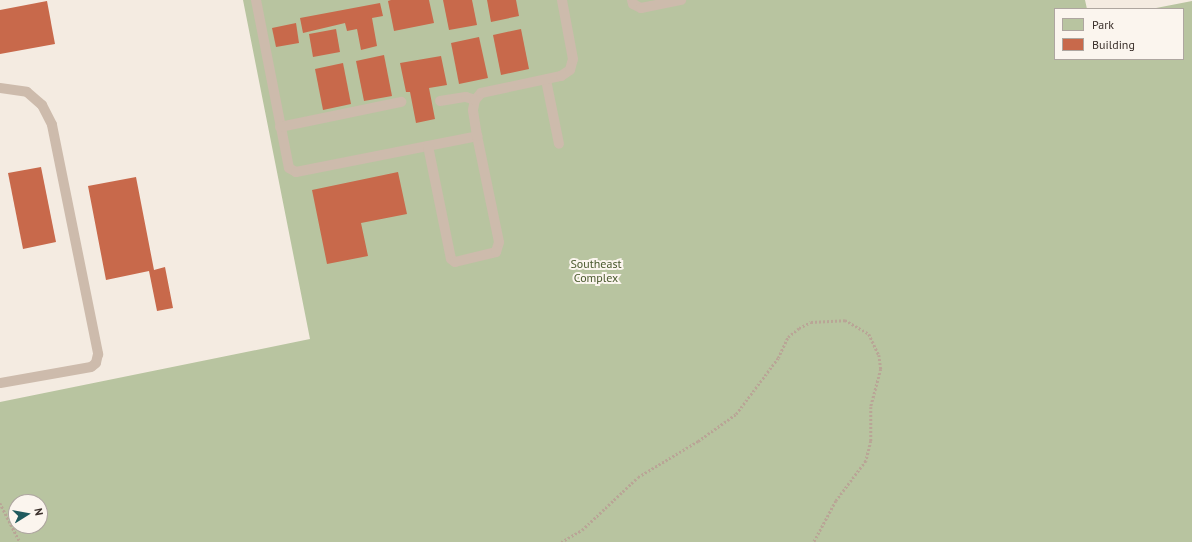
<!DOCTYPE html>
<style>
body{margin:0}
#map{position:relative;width:1192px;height:542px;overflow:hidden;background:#f4ebe1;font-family:"PT Sans",sans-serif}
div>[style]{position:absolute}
.green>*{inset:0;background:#b8c4a0}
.building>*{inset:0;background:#c8694b}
.path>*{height:2.5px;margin-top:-1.25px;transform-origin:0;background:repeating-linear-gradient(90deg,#b9a596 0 2px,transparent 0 4px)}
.service>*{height:10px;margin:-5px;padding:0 5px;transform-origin:5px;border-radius:5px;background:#cdbbac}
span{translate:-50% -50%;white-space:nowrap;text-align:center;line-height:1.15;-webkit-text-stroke:4px #fbf5ee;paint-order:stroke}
.park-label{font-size:12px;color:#4a5a2e}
.legend{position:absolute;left:1054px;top:8px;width:130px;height:52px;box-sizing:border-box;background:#fbf5ee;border:1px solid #aea6a0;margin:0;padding:5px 7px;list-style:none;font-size:12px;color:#3b302b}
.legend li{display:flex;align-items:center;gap:8px;height:20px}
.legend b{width:20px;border:1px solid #aea6a0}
.north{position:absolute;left:8px;top:494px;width:40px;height:40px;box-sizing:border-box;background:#fbf5ee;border:1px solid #aea6a0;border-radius:50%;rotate:79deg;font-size:11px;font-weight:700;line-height:16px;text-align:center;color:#3b302b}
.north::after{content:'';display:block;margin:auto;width:14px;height:18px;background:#1f5a5e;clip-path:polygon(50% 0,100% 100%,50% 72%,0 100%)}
</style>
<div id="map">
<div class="green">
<div style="clip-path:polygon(evenodd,243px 0,1085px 0,1087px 9px,1055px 9px,1055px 59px,1183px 59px,1183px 9px,1151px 9px,1192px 1px,1192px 542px,0 542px,0 402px,310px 339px,243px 0,16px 502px,40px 502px,40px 526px,16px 526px,16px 502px)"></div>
</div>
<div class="building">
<div style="clip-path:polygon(391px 0,429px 0,434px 23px,394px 31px,388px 1px)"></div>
<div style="clip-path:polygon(443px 0,472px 0,477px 25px,449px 30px)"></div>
<div style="clip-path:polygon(487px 0,516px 0,519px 16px,491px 22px)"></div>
<div style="clip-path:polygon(47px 1px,55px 44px,0 54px,0 10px)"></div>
<div style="clip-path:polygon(380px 3px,383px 16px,372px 18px,377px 46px,361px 50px,357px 29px,347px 31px,345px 23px,303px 33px,300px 18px)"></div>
<div style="clip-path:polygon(296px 23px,299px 43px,276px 47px,272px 28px)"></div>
<div style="clip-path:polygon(336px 29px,340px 52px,313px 57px,309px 34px)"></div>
<div style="clip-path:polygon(521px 29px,529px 69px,501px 75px,493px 35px)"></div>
<div style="clip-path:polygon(479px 37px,488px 78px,459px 84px,451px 43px)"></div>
<div style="clip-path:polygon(384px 55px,392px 96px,364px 101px,356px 61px)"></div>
<div style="clip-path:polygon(441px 56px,447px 85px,429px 88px,435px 119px,416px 123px,410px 92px,406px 92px,400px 63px)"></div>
<div style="clip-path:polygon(343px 63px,351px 104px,323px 110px,315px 69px)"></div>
<div style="clip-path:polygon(41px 167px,56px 242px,23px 249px,8px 173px)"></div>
<div style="clip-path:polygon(398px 172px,407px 214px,361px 223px,368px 256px,327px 264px,312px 190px)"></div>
<div style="clip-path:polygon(136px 177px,154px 270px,165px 267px,173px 308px,157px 311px,149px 271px,106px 280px,88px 186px)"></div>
</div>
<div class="path">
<div style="left:0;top:503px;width:44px;rotate:62.9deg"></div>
<div style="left:561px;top:542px;width:24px;rotate:-30deg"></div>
<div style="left:582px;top:530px;width:77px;rotate:-43.4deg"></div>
<div style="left:638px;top:477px;width:70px;rotate:-31deg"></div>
<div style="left:698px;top:441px;width:47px;rotate:-35.4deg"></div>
<div style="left:736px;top:414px;width:70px;rotate:-53.1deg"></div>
<div style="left:778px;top:358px;width:23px;rotate:-65deg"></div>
<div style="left:788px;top:337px;width:14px;rotate:-39deg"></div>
<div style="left:799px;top:328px;width:13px;rotate:-27deg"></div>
<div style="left:811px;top:322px;width:34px;rotate:-3deg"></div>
<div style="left:845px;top:320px;width:28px;rotate:30deg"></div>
<div style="left:869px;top:334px;width:23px;rotate:65deg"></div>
<div style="left:879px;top:355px;width:14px;rotate:82deg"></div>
<div style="left:881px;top:369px;width:39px;rotate:105deg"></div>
<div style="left:871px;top:407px;width:34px;rotate:90deg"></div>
<div style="left:871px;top:441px;width:21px;rotate:104deg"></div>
<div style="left:866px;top:461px;width:50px;rotate:126.9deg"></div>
<div style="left:836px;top:501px;width:47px;rotate:118.2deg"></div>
</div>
<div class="service">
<div style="left:256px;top:0;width:171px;rotate:78.9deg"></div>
<div style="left:289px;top:168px;width:8px;rotate:30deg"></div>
<div style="left:296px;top:172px;width:185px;rotate:-11.2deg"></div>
<div style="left:632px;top:0;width:4px;rotate:76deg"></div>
<div style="left:633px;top:4px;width:9px;rotate:27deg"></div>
<div style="left:641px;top:8px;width:41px;rotate:-11.3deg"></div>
<div style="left:546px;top:80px;width:65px;rotate:78.5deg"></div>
<div style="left:0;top:88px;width:27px;rotate:8deg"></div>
<div style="left:27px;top:92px;width:20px;rotate:41deg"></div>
<div style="left:42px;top:105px;width:22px;rotate:63deg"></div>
<div style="left:52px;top:125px;width:234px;rotate:78.6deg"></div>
<div style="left:98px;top:354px;width:9px;rotate:103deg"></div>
<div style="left:96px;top:363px;width:6px;rotate:141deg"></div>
<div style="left:91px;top:367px;width:92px;rotate:170deg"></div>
<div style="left:440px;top:101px;width:26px;rotate:-9deg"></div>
<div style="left:466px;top:97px;width:9px;rotate:18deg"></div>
<div style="left:280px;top:127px;width:124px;rotate:-11.7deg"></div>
<div style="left:428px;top:146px;width:115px;rotate:78.5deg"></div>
<div style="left:451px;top:259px;width:5px;rotate:37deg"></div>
<div style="left:455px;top:262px;width:42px;rotate:-13.7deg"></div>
<div style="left:496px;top:252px;width:10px;rotate:-73deg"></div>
<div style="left:499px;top:242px;width:108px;rotate:-101.7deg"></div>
<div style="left:477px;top:136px;width:26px;rotate:-99deg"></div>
<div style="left:473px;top:110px;width:10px;rotate:-79deg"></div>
<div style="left:475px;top:100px;width:9px;rotate:-49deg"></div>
<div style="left:481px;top:93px;width:82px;rotate:-12deg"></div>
<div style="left:561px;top:76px;width:11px;rotate:-34deg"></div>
<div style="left:570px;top:70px;width:11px;rotate:-75deg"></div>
<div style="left:573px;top:59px;width:60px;rotate:-100.6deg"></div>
</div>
<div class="park-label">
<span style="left:596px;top:271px">Southeast<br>Complex</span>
</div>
<ul class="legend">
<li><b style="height:11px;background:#b8c4a0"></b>Park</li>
<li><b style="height:11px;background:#c8694b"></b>Building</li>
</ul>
<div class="north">N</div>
</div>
